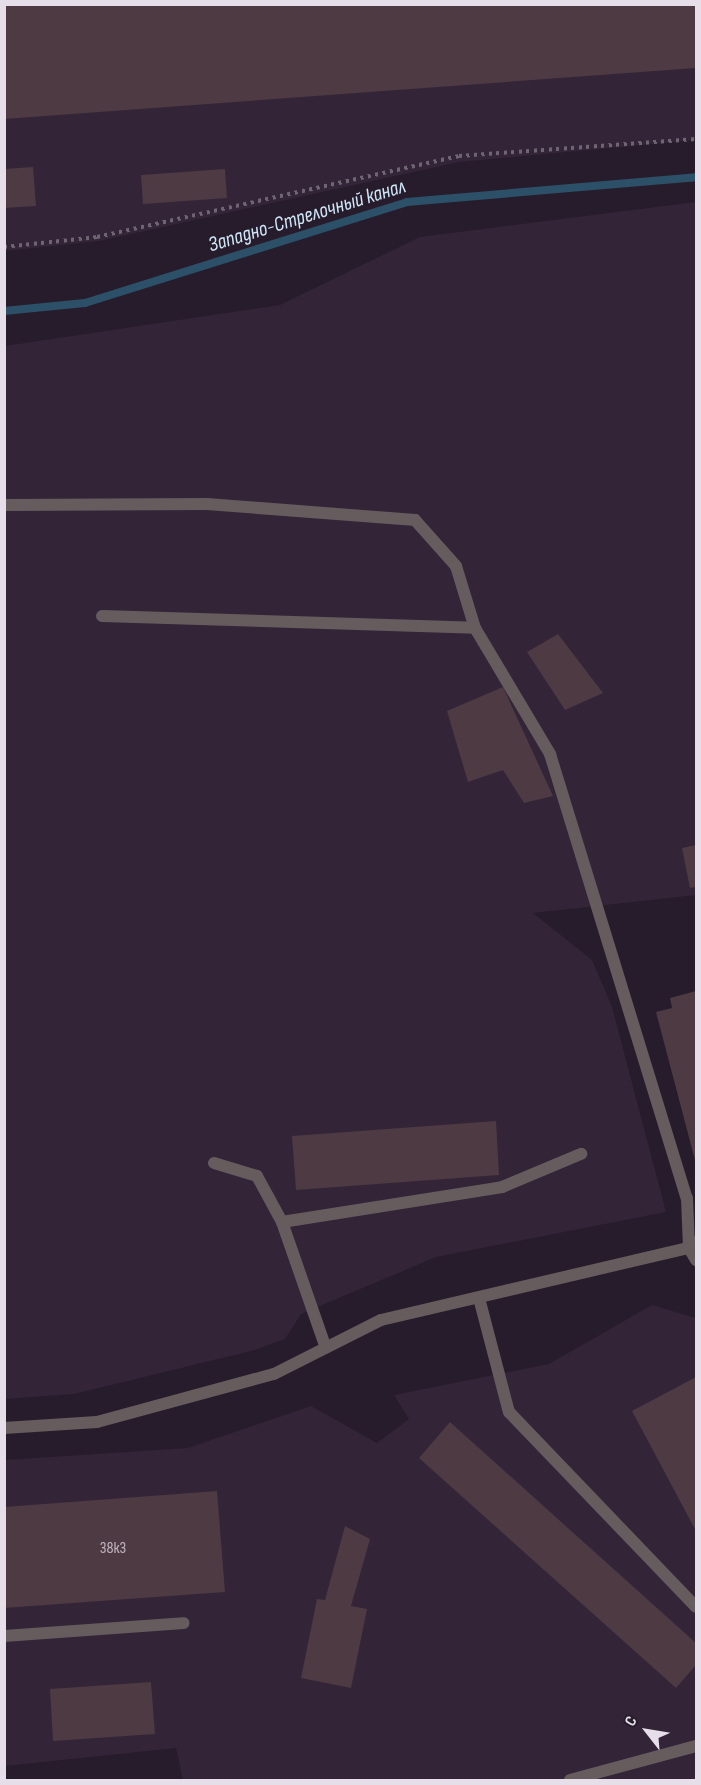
<!DOCTYPE html>
<meta charset="utf-8">
<style>
body{margin:0}
#map{position:relative;width:701px;height:1785px;overflow:hidden;background:#271c2b;font-family:"Sofia Sans Condensed",sans-serif}
div>[style]{position:absolute}
.built>*{inset:0;background:#332438}
.stream>*{height:8px;margin:-4px;padding:0 4px;transform-origin:4px;border-radius:4px;background:#2c5068}
.building>*{inset:0;background:#4d3a43}
.path>*{height:4px;margin-top:-2px;transform-origin:0;background:repeating-linear-gradient(90deg,#6f6572 0 3px,transparent 0 7.5px)}
.lane>*{height:12px;margin:-6px;padding:0 6px;transform-origin:6px;border-radius:6px;background:#665c5e}
span{translate:-50% -50%;white-space:nowrap;text-align:center;line-height:1.15;-webkit-text-stroke:4.5px #271c2b;paint-order:stroke}
.number-label{font-size:16px;color:#c0b6c0}
.number-label span{-webkit-text-stroke-width:0}
.water-label{font-size:21px;color:#cee6f8;font-style:italic}
.frame{position:absolute;inset:0;border:6px solid #e6dfe9;pointer-events:none}
.north{position:absolute;left:617px;top:1701px;width:60px;height:60px;-webkit-text-stroke:4px #271c2b;paint-order:stroke;rotate:301deg;font-size:16px;font-weight:700;line-height:24px;text-align:center;color:#e6dfe9}
.north::after{content:'';display:block;margin:auto;width:21px;height:27px;background:#e6dfe9;clip-path:polygon(50% 0,100% 100%,50% 72%,0 100%)}
</style>
<div id="map">
<div class="built">
<div style="clip-path:polygon(5px 5px,696px 5px,696px 140px,459px 162px,99px 241px,5px 251px)"></div>
<div style="clip-path:polygon(696px 202px,696px 895px,533px 913px,592px 960px,612px 1007px,666px 1212px,436px 1257px,301px 1314px,285px 1339px,251px 1351px,74px 1394px,5px 1399px,5px 346px,280px 305px,420px 237px)"></div>
<div style="clip-path:polygon(652px 1305px,696px 1318px,696px 1780px,183px 1780px,176px 1748px,5px 1766px,5px 1460px,188px 1448px,311px 1406px,377px 1443px,409px 1419px,394px 1395px,549px 1364px)"></div>
</div>
<div class="stream">
<div style="left:4px;top:311px;width:81px;rotate:-5.6deg"></div>
<div style="left:85px;top:303px;width:337px;rotate:-17.4deg"></div>
<div style="left:407px;top:202px;width:290px;rotate:-4.9deg"></div>
</div>
<div class="building">
<div style="clip-path:polygon(4px 4px,696px 4px,696px 68px,4px 119px)"></div>
<div style="clip-path:polygon(33px 167px,36px 206px,4px 208px,4px 169px)"></div>
<div style="clip-path:polygon(225px 169px,227px 198px,143px 204px,141px 175px)"></div>
<div style="clip-path:polygon(558px 634px,603px 693px,565px 710px,527px 652px)"></div>
<div style="clip-path:polygon(503px 687px,553px 796px,524px 803px,503px 770px,468px 782px,447px 711px)"></div>
<div style="clip-path:polygon(696px 845px,696px 887px,690px 888px,682px 848px)"></div>
<div style="clip-path:polygon(696px 991px,696px 1164px,656px 1012px,672px 1008px,670px 998px)"></div>
<div style="clip-path:polygon(496px 1121px,499px 1175px,296px 1190px,292px 1136px)"></div>
<div style="clip-path:polygon(696px 1377px,696px 1531px,632px 1411px)"></div>
<div style="clip-path:polygon(450px 1422px,696px 1643px,696px 1665px,676px 1688px,419px 1458px)"></div>
<div style="clip-path:polygon(217px 1491px,225px 1592px,4px 1608px,4px 1507px)"></div>
<div style="clip-path:polygon(345px 1526px,370px 1539px,351px 1606px,367px 1609px,351px 1688px,301px 1678px,317px 1599px,325px 1600px)"></div>
<div style="clip-path:polygon(151px 1682px,155px 1734px,53px 1741px,50px 1689px)"></div>
</div>
<div class="path">
<div style="left:4px;top:247px;width:94px;rotate:-6.1deg"></div>
<div style="left:97px;top:237px;width:371px;rotate:-12.6deg"></div>
<div style="left:459px;top:156px;width:238px;rotate:-4.1deg"></div>
</div>
<div class="lane">
<div style="left:4px;top:505px;width:203px;rotate:-0.3deg"></div>
<div style="left:207px;top:504px;width:209px;rotate:4.4deg"></div>
<div style="left:415px;top:520px;width:62px;rotate:48.3deg"></div>
<div style="left:456px;top:566px;width:65px;rotate:73deg"></div>
<div style="left:475px;top:628px;width:147px;rotate:59.2deg"></div>
<div style="left:550px;top:754px;width:465px;rotate:72.9deg"></div>
<div style="left:687px;top:1198px;width:50px;rotate:87.7deg"></div>
<div style="left:689px;top:1248px;width:9px;rotate:-41deg"></div>
<div style="left:102px;top:616px;width:373px;rotate:1.8deg"></div>
<div style="left:214px;top:1163px;width:45px;rotate:16.8deg"></div>
<div style="left:257px;top:1176px;width:52px;rotate:61.5deg"></div>
<div style="left:282px;top:1222px;width:133px;rotate:70.8deg"></div>
<div style="left:282px;top:1222px;width:223px;rotate:-9deg"></div>
<div style="left:502px;top:1187px;width:86px;rotate:-22.7deg"></div>
<div style="left:479px;top:1298px;width:118px;rotate:75.3deg"></div>
<div style="left:509px;top:1412px;width:270px;rotate:46.2deg"></div>
<div style="left:4px;top:1428px;width:93px;rotate:-3.7deg"></div>
<div style="left:97px;top:1422px;width:183px;rotate:-15.2deg"></div>
<div style="left:274px;top:1374px;width:120px;rotate:-26.8deg"></div>
<div style="left:381px;top:1320px;width:316px;rotate:-13.2deg"></div>
<div style="left:689px;top:1248px;width:14px;rotate:60deg"></div>
<div style="left:4px;top:1636px;width:180px;rotate:-4.1deg"></div>
<div style="left:570px;top:1780px;width:131px;rotate:-15.1deg"></div>
</div>
<div class="number-label">
<span style="left:113px;top:1549px">38к3</span>
</div>
<div class="water-label">
<span style="left:307px;top:216px;rotate:-17deg">Западно-Стрелочный канал</span>
</div>
<div class="frame"></div>
<div class="north">С</div>
</div>
